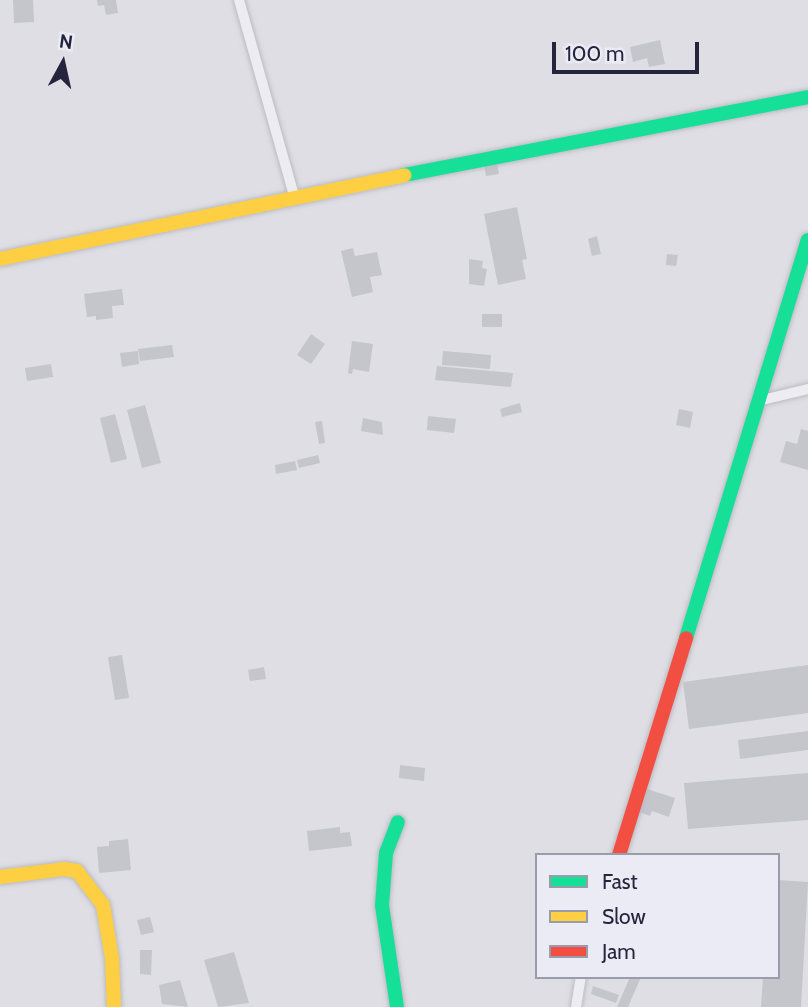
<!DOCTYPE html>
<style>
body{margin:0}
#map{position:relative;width:808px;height:1007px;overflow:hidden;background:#dedee4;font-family:Cabin,sans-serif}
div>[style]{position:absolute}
.building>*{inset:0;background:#c5c5cc}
.roads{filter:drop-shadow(0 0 2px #bbbbc1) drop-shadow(0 0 2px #bbbbc1)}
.street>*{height:10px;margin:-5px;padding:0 5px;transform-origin:5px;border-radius:5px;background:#ededf1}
.fast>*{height:14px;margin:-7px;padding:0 7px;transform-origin:7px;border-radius:7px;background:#16e098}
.slow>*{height:14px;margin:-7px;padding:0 7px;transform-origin:7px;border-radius:7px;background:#ffcf43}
.jam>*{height:14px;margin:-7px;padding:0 7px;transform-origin:7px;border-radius:7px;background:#f24e42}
span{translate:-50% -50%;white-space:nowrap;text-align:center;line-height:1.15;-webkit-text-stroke:7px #eaebf4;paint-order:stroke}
.legend{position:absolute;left:535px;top:853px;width:245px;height:126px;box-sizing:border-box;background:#eaebf4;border:2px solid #9b9cab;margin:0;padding:9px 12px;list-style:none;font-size:21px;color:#24253d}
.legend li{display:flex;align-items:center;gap:14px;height:35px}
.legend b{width:35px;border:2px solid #9b9cab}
.north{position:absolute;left:28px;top:28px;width:70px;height:70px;-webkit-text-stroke:5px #eaebf4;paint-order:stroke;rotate:8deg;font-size:19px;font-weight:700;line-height:28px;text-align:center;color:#24253d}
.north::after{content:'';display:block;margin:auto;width:24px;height:32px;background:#24253d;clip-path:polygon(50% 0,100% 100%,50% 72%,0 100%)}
.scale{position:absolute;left:552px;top:42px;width:147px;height:32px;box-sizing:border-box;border:4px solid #24253d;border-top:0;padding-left:9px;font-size:21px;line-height:24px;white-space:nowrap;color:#24253d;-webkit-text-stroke:5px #eaebf4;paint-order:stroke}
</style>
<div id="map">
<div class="building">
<div style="clip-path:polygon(13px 0,33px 0,34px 22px,14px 23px)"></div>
<div style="clip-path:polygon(97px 0,116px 0,118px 13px,106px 15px,104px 5px,98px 6px)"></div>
<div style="clip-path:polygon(660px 40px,665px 64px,649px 67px,647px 58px,633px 62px,630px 47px)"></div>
<div style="clip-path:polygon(497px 163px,499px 174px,486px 176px,484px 165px)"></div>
<div style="clip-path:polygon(517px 207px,527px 259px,522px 260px,526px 279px,498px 285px,484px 214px)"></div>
<div style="clip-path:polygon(597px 236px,601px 254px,592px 256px,588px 239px)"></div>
<div style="clip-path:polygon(353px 248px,355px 256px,377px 252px,382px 275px,370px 277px,373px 292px,352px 297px,341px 251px)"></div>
<div style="clip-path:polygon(667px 254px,678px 255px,676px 266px,666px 265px)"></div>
<div style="clip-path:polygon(469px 259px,483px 261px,482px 268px,487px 269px,484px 286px,469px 284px)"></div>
<div style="clip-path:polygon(122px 289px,124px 305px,112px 306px,113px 318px,96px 320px,96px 316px,87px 317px,84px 294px)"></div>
<div style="clip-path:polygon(482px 314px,502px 314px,502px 327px,482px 327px)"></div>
<div style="clip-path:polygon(311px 334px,325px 344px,311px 364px,297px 355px)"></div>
<div style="clip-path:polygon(352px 341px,373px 344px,369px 372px,353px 369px,352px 374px,348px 373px)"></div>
<div style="clip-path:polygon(172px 345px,174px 357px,140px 361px,138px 349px)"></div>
<div style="clip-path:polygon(138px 351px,139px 364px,122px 367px,120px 353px)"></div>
<div style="clip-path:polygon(443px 351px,491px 355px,490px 369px,442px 365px)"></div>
<div style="clip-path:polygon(51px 364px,53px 377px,27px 381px,25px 368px)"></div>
<div style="clip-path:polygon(437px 366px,513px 373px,511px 387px,435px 380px)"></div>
<div style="clip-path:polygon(520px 403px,522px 412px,502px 417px,500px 409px)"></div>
<div style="clip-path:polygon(145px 405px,161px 463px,142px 468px,127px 410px)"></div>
<div style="clip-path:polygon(679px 409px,693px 412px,690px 428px,676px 425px)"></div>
<div style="clip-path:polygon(115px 414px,127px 459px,111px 463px,100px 418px)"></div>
<div style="clip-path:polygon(428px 416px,456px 419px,454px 433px,427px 430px)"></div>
<div style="clip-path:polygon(363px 418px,382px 422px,383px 435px,361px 431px)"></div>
<div style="clip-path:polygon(322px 421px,325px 443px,319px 444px,315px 422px)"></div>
<div style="clip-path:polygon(801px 429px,808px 431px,808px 470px,780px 462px,786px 441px,797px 444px)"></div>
<div style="clip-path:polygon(318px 455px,320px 463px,299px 468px,297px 460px)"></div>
<div style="clip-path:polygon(295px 461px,297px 470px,276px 474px,275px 465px)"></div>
<div style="clip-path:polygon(122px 655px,129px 698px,115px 700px,108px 657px)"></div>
<div style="clip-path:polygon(808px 665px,808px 713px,689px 729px,683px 682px)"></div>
<div style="clip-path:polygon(264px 667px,266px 679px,250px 681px,248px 670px)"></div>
<div style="clip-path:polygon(808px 731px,808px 750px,740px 759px,738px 740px)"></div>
<div style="clip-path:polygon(400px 765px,425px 768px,424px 781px,399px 778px)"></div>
<div style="clip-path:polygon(808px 773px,808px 820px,688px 829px,684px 783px)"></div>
<div style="clip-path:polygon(647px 789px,675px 798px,669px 817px,652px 811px,650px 816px,639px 812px)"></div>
<div style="clip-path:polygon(340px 827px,340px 833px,350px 832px,352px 846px,309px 851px,307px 831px)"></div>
<div style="clip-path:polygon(128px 839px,131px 870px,99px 873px,97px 847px,109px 846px,109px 841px)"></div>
<div style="clip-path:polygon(778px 880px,808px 882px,801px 1007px,761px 1007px,763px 977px,778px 977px)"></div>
<div style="clip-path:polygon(150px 917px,154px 932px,141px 935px,137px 920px)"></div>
<div style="clip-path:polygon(140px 950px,152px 950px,151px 975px,140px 974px)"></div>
<div style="clip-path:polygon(234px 952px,249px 1003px,218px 1007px,204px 960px)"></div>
<div style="clip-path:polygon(630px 977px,641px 977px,628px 1007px,617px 1007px)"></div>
<div style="clip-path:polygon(180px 980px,188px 1007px,162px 1004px,159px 985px)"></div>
<div style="clip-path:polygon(593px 986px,619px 995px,616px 1003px,591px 994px)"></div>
</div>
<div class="roads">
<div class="street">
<div style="left:239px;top:0;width:204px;rotate:74.3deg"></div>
<div style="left:758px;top:401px;width:51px;rotate:-13.5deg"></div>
<div style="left:576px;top:1007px;width:30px;rotate:-81deg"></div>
</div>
<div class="fast">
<div style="left:404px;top:175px;width:411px;rotate:-10.9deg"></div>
<div style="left:686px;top:638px;width:416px;rotate:-73deg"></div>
<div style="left:397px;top:1007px;width:103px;rotate:-98.4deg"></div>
<div style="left:382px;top:905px;width:52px;rotate:-85.6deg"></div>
<div style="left:386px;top:853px;width:33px;rotate:-69deg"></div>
</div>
<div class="slow">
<div style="left:0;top:259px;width:413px;rotate:-11.7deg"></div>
<div style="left:0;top:877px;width:64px;rotate:-7.1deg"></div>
<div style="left:64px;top:869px;width:13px;rotate:9deg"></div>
<div style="left:77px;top:871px;width:43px;rotate:52.6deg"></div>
<div style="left:103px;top:905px;width:55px;rotate:80.5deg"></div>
<div style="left:112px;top:959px;width:48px;rotate:87.6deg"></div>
</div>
<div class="jam">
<div style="left:619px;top:855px;width:227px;rotate:-72.8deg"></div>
</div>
</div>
<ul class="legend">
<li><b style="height:9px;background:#16e098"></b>Fast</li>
<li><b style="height:9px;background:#ffcf43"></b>Slow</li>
<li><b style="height:9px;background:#f24e42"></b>Jam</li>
</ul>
<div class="north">N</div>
<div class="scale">100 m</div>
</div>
